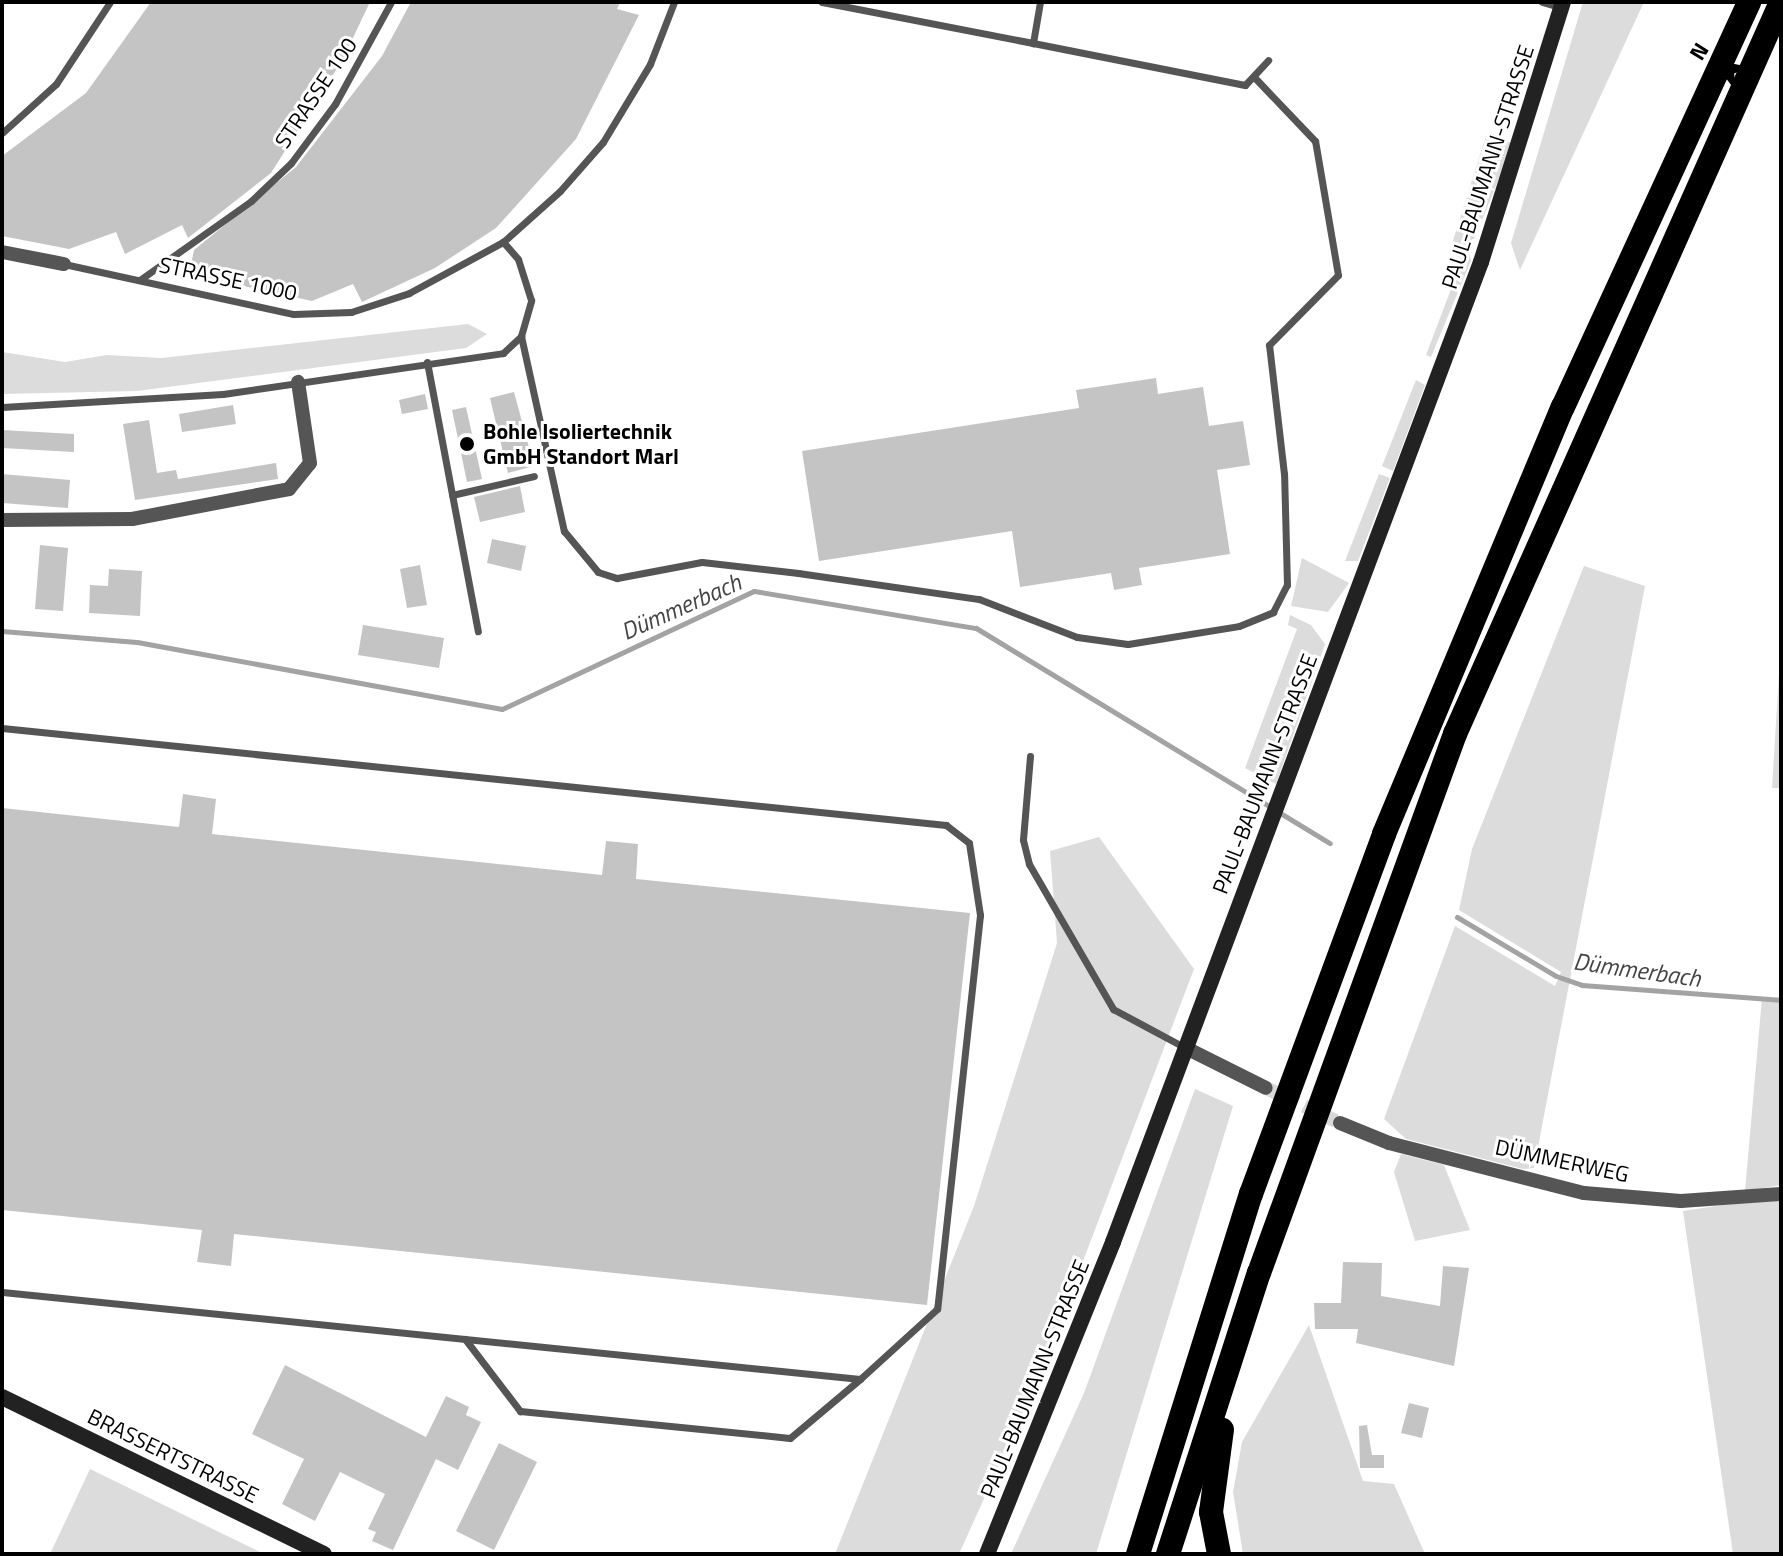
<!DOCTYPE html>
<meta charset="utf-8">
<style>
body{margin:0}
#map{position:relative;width:1783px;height:1556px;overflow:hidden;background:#fff;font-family:"Titillium Web",sans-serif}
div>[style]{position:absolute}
.green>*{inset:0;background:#dcdcdc}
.stream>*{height:5px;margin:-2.5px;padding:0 2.5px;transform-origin:2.5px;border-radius:2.5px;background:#a3a3a3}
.building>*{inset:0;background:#c4c4c4}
.street-tunnel>*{height:14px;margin-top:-7px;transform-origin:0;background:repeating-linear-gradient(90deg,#d9d9d9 0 14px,transparent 0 21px)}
.lane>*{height:7px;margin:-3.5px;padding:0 3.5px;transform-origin:3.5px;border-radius:3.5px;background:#555}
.street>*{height:14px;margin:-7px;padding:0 7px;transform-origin:7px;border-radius:7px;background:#555}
.secondary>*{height:16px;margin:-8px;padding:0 8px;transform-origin:8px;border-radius:8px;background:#222}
.highway>*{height:24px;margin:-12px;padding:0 12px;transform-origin:12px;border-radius:12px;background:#000}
.dots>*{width:22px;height:22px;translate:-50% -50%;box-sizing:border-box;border:4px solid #fff;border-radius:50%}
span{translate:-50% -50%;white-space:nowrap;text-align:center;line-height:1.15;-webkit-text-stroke:6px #fff;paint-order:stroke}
.street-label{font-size:22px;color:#000}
.poi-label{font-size:22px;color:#000;font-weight:700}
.left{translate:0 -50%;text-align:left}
.water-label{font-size:24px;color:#444;font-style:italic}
.frame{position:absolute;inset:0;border:4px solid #000;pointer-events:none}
.north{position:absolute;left:1679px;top:24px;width:80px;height:80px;-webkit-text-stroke:6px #fff;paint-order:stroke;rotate:302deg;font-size:22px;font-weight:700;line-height:32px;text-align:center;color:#000}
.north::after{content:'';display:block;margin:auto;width:28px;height:36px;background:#000;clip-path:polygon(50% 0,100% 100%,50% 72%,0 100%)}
</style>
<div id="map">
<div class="green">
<div style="clip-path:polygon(1583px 2px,1644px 2px,1520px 270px,1511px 243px)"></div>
<div style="clip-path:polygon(1486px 136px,1513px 143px,1475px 238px,1467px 242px,1471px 261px,1431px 357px,1426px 355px,1462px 260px,1450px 250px)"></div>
<div style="clip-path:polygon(468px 324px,487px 334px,466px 348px,137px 391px,2px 394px,2px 352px,65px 362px,107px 355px,161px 358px)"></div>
<div style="clip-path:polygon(1416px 380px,1425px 385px,1393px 471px,1382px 466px)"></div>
<div style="clip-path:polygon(1379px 474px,1390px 478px,1358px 561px,1345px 561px)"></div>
<div style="clip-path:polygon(1302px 558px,1349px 583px,1328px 612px,1291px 606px)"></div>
<div style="clip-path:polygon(1584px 566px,1645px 586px,1534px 1168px,1523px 1169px,1406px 1139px,1384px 1119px,1455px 926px,1555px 986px,1561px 972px,1459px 910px,1472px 849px)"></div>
<div style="clip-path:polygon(1290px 615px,1311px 625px,1325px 644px,1276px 784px,1245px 768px,1297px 629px,1288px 625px)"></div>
<div style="clip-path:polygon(1781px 642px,1781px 788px,1772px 788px)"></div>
<div style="clip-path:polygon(1099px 837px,1194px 969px,1039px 1377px,959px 1554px,835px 1554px,974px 1206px,1057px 943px,1050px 851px)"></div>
<div style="clip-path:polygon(1762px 998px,1781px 1000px,1781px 1185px,1745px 1191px)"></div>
<div style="clip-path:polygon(1195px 1089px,1233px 1106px,1096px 1554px,1011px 1554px,1084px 1393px)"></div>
<div style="clip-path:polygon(1401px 1154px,1444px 1165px,1470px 1230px,1415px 1241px,1394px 1172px)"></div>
<div style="clip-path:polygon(1749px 1201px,1781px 1201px,1781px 1554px,1733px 1554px,1683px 1211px)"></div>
<div style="clip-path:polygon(1309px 1325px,1363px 1481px,1394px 1484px,1425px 1554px,1243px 1554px,1233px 1492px,1242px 1442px)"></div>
<div style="clip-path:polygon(90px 1469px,264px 1554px,50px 1554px)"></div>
</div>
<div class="stream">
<div style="left:2px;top:631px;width:135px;rotate:4.7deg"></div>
<div style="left:137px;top:642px;width:371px;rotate:10.4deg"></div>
<div style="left:502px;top:709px;width:278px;rotate:-25.1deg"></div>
<div style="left:754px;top:591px;width:225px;rotate:9.5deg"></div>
<div style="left:976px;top:628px;width:414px;rotate:31.3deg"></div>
<div style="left:1457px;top:917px;width:115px;rotate:30.8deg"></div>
<div style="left:1556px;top:976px;width:28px;rotate:19deg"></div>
<div style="left:1582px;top:985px;width:200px;rotate:4.3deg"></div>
</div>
<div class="building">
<div style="clip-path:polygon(151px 2px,370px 2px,343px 59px,271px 173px,188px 238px,182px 225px,125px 254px,116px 232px,69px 249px,2px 236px,2px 156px,86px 93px)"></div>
<div style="clip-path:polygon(411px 2px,620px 2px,617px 9px,639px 15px,576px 139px,496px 228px,435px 268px,362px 302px,353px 284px,312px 301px,189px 274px,194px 250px,296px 167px,382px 56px)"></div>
<div style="clip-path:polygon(1156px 378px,1158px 394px,1203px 387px,1209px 426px,1243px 421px,1250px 465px,1217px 470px,1230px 554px,1139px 568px,1142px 585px,1114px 590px,1111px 573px,1020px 587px,1012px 531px,819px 561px,802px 451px,1079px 408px,1076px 390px)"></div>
<div style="clip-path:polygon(514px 392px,534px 466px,508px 473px,490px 398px)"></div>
<div style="clip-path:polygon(425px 394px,428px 409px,402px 414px,399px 400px)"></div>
<div style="clip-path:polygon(233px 405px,236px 424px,182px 432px,179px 414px)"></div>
<div style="clip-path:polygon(466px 407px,482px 479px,467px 482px,452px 410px)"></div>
<div style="clip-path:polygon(149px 420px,157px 473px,176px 470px,178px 479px,276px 463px,278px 479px,135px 500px,123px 424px)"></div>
<div style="clip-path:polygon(2px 430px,74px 434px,74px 452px,2px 448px)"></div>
<div style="clip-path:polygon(2px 474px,70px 480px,68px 508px,2px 503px)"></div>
<div style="clip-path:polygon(520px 486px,525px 512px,480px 522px,474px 497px)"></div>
<div style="clip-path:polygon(492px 539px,526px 546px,521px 571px,487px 563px)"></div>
<div style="clip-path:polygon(40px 545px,68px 548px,63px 611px,35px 609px)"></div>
<div style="clip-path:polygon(420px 565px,427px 605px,407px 608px,400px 569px)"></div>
<div style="clip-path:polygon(109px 569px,142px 571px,140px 616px,89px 613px,90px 585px,108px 586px)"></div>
<div style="clip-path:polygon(363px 625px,444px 638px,439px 668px,358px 655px)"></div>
<div style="clip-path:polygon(183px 794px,216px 799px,212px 834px,602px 875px,606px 841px,638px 844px,636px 879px,970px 913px,927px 1305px,234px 1234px,231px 1266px,197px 1262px,202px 1230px,2px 1210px,2px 808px,179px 827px)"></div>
<div style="clip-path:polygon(1343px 1262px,1382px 1263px,1381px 1296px,1440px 1306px,1443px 1266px,1469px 1268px,1454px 1366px,1356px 1343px,1358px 1329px,1315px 1329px,1314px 1303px,1341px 1303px)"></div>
<div style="clip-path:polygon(285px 1365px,426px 1437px,446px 1396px,469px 1407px,466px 1415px,481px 1422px,458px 1470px,436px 1459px,393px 1550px,372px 1541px,376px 1532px,368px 1529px,385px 1494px,340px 1472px,315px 1521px,282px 1504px,304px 1459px,252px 1434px)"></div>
<div style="clip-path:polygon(1409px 1403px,1429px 1408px,1422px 1438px,1401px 1433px)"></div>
<div style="clip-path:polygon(1367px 1425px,1372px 1455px,1384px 1455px,1384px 1468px,1360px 1468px,1359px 1426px)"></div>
<div style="clip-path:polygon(499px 1443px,537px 1462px,494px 1550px,456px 1531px)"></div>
</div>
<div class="street-tunnel">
<div style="left:1266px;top:1088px;width:82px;rotate:25.3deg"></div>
</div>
<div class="lane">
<div style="left:822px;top:2px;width:215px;rotate:11deg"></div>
<div style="left:1040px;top:2px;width:42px;rotate:99.7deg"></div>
<div style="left:1033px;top:43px;width:216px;rotate:11.2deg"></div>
<div style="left:1245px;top:85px;width:34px;rotate:-47deg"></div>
<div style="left:1542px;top:2px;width:18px;rotate:16deg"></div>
<div style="left:2px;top:133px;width:73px;rotate:-42.2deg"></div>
<div style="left:56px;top:84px;width:98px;rotate:-56.6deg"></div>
<div style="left:64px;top:264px;width:235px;rotate:12.3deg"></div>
<div style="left:294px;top:314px;width:57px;rotate:-2deg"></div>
<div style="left:351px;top:312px;width:61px;rotate:-18.1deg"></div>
<div style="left:409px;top:293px;width:107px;rotate:-28.5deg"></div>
<div style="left:503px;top:242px;width:76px;rotate:-41.8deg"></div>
<div style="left:560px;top:191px;width:65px;rotate:-48.7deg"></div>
<div style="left:603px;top:142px;width:91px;rotate:-58.9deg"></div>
<div style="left:650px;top:64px;width:66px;rotate:-68.8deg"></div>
<div style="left:141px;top:279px;width:135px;rotate:-35.3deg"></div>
<div style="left:251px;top:201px;width:55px;rotate:-43.5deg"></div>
<div style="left:291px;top:163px;width:74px;rotate:-53.3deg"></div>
<div style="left:335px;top:104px;width:116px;rotate:-61.2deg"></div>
<div style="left:521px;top:336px;width:200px;rotate:77.6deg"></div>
<div style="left:564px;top:531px;width:53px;rotate:50.3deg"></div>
<div style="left:598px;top:572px;width:20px;rotate:18deg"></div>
<div style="left:617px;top:578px;width:86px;rotate:-10.7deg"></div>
<div style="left:702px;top:562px;width:97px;rotate:6.5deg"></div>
<div style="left:798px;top:573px;width:183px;rotate:8.2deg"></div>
<div style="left:979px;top:599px;width:105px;rotate:21.2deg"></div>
<div style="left:1077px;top:637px;width:51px;rotate:7.8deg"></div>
<div style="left:1128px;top:644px;width:112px;rotate:-9.2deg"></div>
<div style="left:1239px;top:626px;width:37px;rotate:-22deg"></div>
<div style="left:1273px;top:612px;width:30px;rotate:-63deg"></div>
<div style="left:1287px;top:585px;width:111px;rotate:-91.5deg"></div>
<div style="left:1284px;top:474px;width:130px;rotate:-96.6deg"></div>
<div style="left:1269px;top:345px;width:98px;rotate:-45.4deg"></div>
<div style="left:1338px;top:275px;width:136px;rotate:-99.7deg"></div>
<div style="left:1315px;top:141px;width:87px;rotate:-133.6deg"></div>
<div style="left:427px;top:362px;width:274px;rotate:79.3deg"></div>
<div style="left:2px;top:407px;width:221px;rotate:-3.4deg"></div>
<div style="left:223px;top:394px;width:283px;rotate:-8.3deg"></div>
<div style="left:503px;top:353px;width:25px;rotate:-43deg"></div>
<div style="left:521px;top:336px;width:37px;rotate:-74deg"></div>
<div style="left:531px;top:300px;width:43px;rotate:-107.6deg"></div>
<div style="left:518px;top:259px;width:23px;rotate:-131deg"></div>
<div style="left:452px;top:495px;width:84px;rotate:-13deg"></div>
<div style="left:2px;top:728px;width:949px;rotate:5.87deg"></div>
<div style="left:946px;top:825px;width:29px;rotate:38deg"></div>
<div style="left:969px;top:843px;width:73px;rotate:81.3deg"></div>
<div style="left:980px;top:915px;width:396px;rotate:96.2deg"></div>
<div style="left:937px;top:1309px;width:104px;rotate:137.7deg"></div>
<div style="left:860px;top:1379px;width:862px;rotate:-174.21deg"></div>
<div style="left:1030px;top:756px;width:84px;rotate:94.8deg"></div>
<div style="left:1023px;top:840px;width:25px;rotate:76deg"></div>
<div style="left:1029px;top:864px;width:168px;rotate:59.9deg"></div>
<div style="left:1113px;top:1009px;width:81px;rotate:28.2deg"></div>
<div style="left:465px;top:1339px;width:91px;rotate:52.6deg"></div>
<div style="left:520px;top:1411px;width:271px;rotate:5.7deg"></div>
<div style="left:790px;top:1438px;width:92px;rotate:-40.1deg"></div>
</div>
<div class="street">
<div style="left:2px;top:252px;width:63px;rotate:11deg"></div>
<div style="left:2px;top:520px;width:130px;rotate:-0.4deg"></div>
<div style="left:132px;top:519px;width:160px;rotate:-10.8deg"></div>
<div style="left:289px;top:489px;width:33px;rotate:-51deg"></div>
<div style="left:310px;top:463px;width:82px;rotate:-98.4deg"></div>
<div style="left:1186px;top:1048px;width:89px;rotate:26.6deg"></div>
<div style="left:1340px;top:1123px;width:53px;rotate:22.2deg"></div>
<div style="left:1389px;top:1143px;width:201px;rotate:14.4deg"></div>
<div style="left:1584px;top:1193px;width:97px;rotate:4.7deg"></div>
<div style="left:1681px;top:1201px;width:100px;rotate:-4deg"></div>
</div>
<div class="secondary">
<div style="left:2px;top:1397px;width:358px;rotate:26deg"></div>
<div style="left:987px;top:1554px;width:336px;rotate:-68deg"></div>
<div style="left:1113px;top:1242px;width:1047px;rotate:-69.42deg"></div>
<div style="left:1481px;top:262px;width:273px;rotate:-72.5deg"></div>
</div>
<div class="highway">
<div style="left:1138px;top:1554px;width:377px;rotate:-72.6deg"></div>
<div style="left:1251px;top:1194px;width:384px;rotate:-69.7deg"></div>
<div style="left:1384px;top:834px;width:463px;rotate:-67.3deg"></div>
<div style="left:1563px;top:407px;width:446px;rotate:-65.3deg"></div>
<div style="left:1168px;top:1554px;width:295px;rotate:-72.1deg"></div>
<div style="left:1259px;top:1273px;width:574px;rotate:-70.02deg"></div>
<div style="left:1455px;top:734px;width:801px;rotate:-65.99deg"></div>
<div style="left:1219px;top:1554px;width:43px;rotate:-100.8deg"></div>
<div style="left:1211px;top:1512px;width:83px;rotate:-82.4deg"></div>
</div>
<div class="dots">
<div style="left:467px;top:444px;background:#000"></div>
</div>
<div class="street-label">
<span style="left:316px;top:93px;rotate:-56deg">STRASSE 100</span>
<span style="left:1488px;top:167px;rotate:-72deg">PAUL-BAUMANN-STRASSE</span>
<span style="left:228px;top:279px;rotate:12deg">STRASSE 1000</span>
<span style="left:1265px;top:774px;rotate:-69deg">PAUL-BAUMANN-STRASSE</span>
<span style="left:1562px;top:1161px;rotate:12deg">DÜMMERWEG</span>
<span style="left:1035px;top:1379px;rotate:-68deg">PAUL-BAUMANN-STRASSE</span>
<span style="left:173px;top:1456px;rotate:26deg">BRASSERTSTRASSE</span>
</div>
<div class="poi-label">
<span class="left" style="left:483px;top:444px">Bohle Isoliertechnik<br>GmbH Standort Marl</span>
</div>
<div class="water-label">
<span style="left:681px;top:607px;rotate:-24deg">Dümmerbach</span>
<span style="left:1637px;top:970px;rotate:8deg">Dümmerbach</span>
</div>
<div class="frame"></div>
<div class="north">N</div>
</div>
